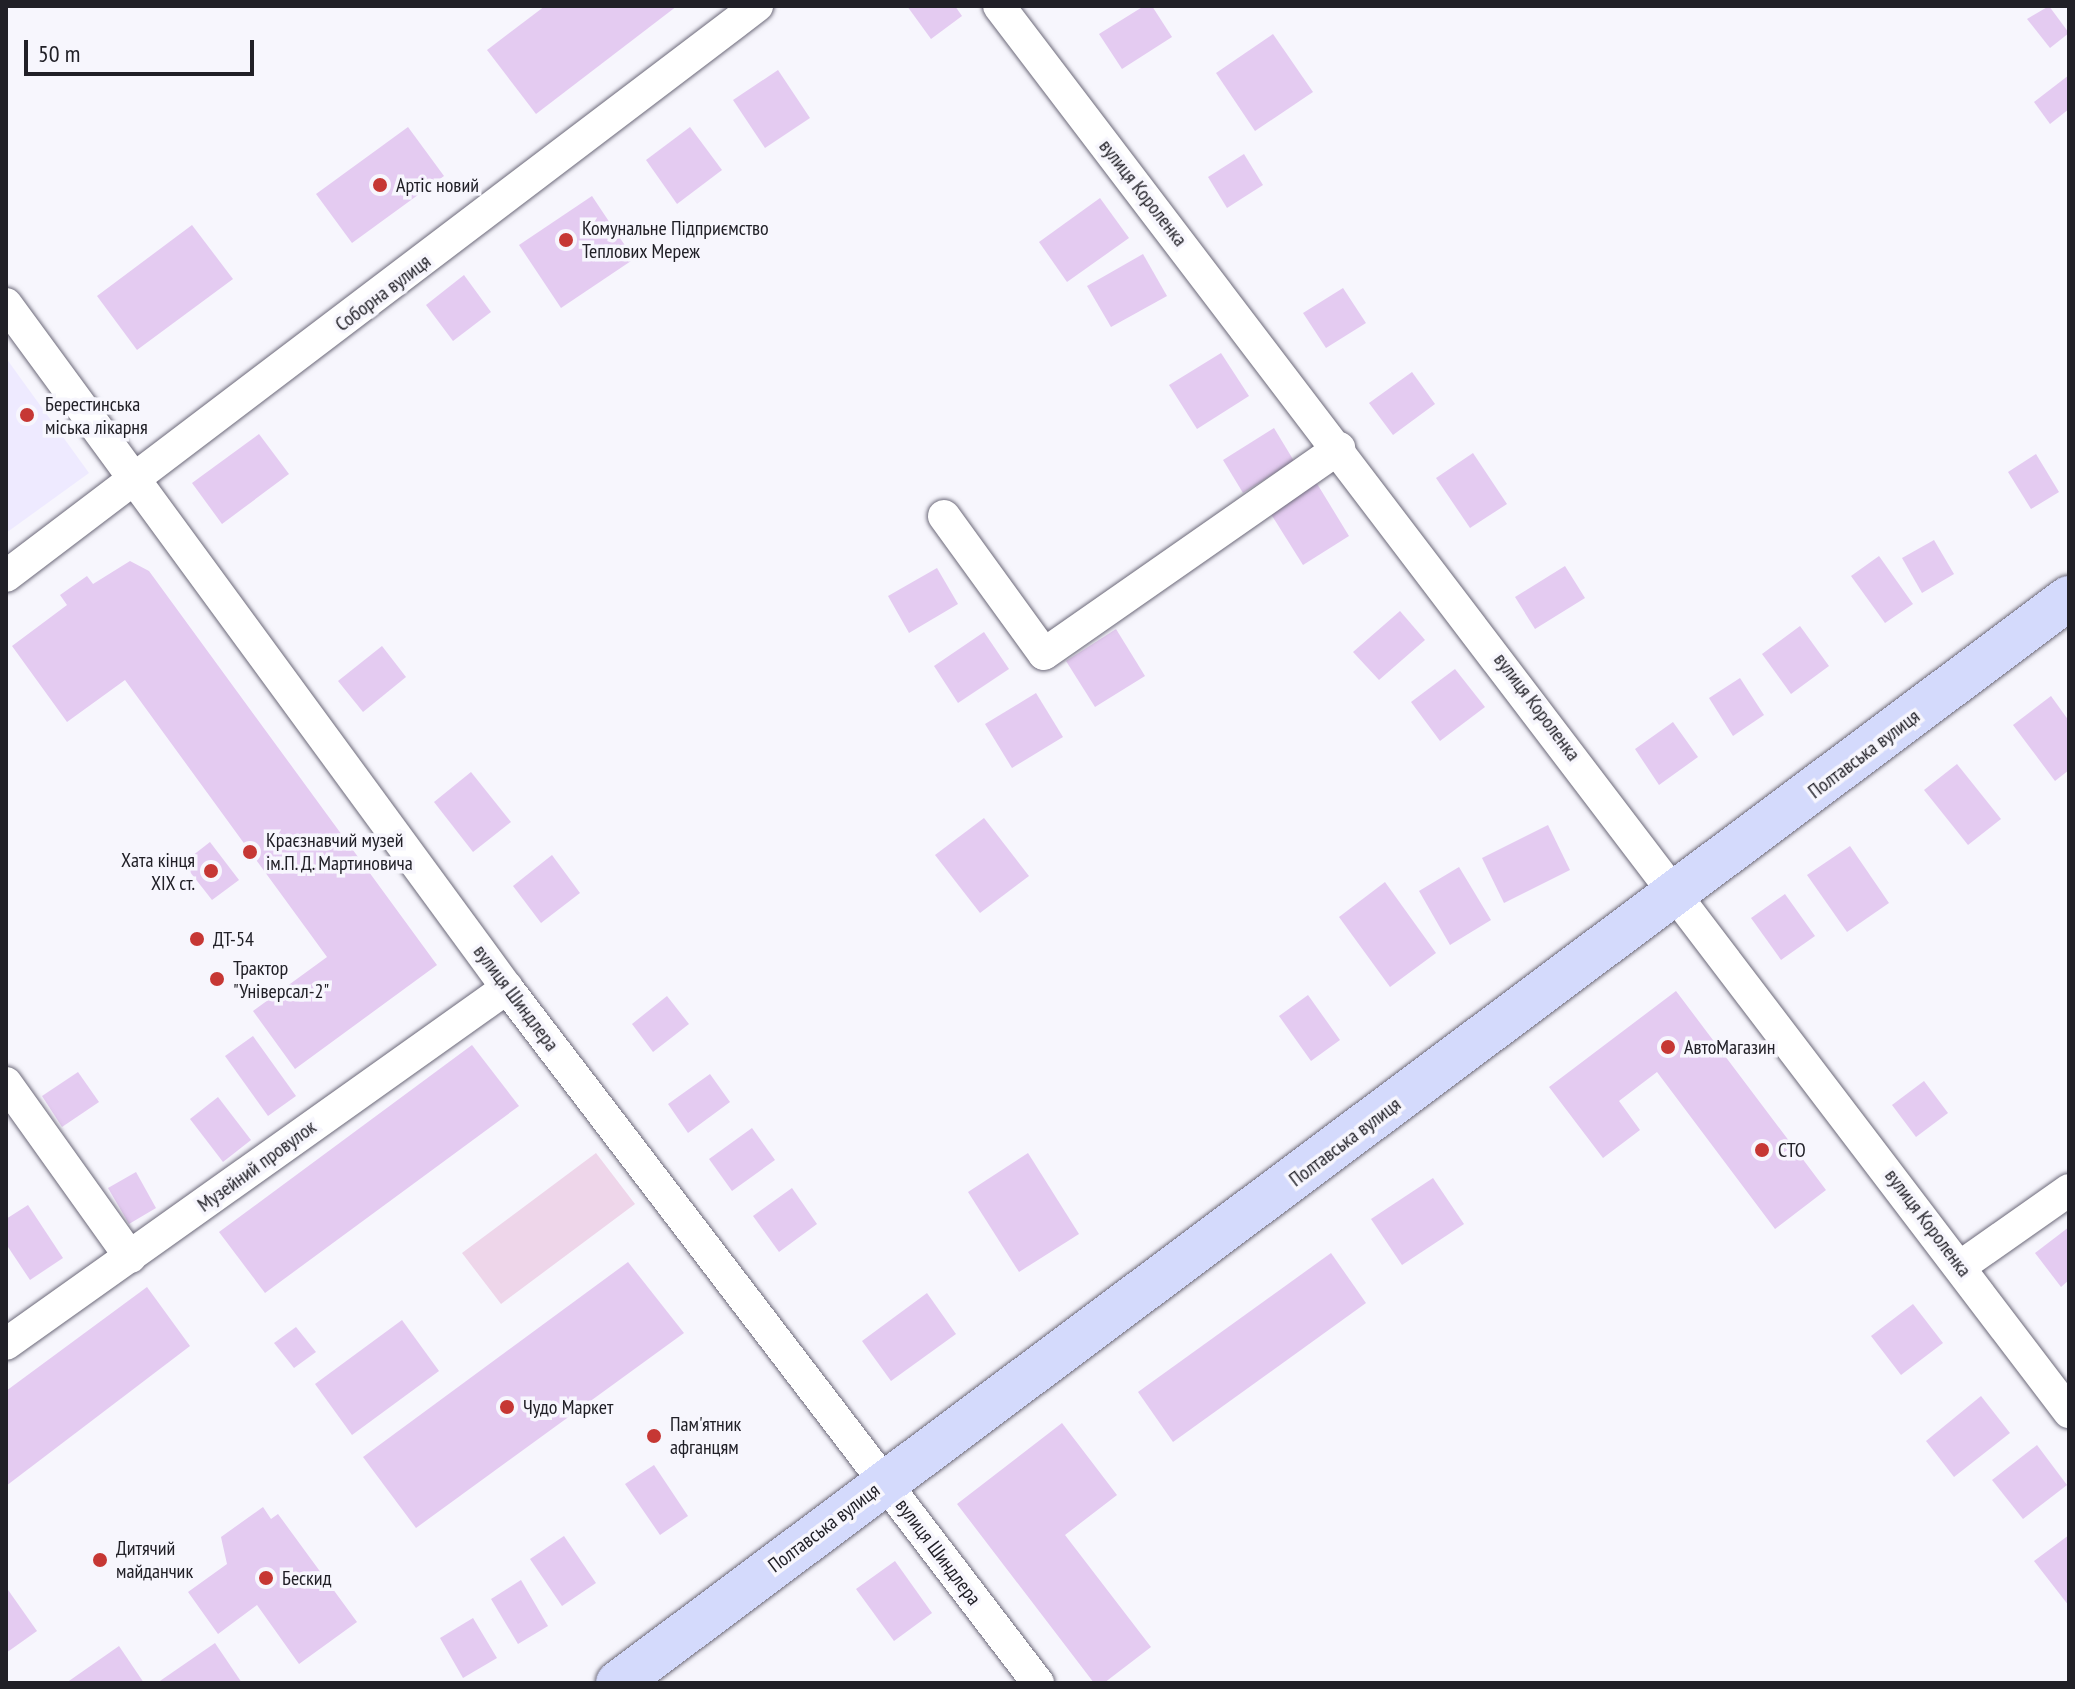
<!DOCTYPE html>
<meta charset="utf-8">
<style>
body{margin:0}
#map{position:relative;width:2075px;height:1689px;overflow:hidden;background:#f7f6fd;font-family:"PT Sans Narrow",sans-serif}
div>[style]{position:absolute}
.built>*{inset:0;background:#eeeaff}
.green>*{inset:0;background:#eed6ea}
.building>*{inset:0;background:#e4cbf1}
.roads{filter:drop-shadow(0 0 2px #6c6979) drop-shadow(0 0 2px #6c6979)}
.minor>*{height:32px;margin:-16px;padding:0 16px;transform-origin:16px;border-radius:16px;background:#fff}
.trunk>*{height:44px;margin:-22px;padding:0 22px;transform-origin:22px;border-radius:22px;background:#d4dafc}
.dots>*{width:22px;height:22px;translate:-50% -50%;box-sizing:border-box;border:4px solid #f7f6fd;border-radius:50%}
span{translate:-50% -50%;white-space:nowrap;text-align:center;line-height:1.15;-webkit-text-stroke:7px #f7f6fd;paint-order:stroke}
.poi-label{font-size:20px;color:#212027}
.left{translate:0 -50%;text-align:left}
.right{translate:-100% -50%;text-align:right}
.street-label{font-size:20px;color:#212027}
.frame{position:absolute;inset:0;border:8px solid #212027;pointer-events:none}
.scale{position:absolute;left:24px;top:40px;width:230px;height:36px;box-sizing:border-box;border:4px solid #212027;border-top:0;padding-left:10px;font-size:24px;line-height:28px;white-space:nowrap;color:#212027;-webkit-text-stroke:6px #f7f6fd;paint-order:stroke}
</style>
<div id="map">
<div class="built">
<div style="clip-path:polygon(6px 358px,89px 473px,6px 533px)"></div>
</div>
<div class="green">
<div style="clip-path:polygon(596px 1153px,635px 1204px,501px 1304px,462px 1253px)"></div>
</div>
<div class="building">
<div style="clip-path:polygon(545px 6px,677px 6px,536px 114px,487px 50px)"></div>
<div style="clip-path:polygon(907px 6px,955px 6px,962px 16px,931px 39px)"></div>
<div style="clip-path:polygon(1144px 6px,1152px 6px,1172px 37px,1122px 69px,1099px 34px)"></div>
<div style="clip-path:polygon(2049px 6px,2069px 33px,2050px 48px,2027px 19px)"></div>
<div style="clip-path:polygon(1273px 34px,1313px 92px,1255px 131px,1216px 73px)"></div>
<div style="clip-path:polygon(778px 70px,810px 118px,765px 148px,733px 100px)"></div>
<div style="clip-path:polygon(2069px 75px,2069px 109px,2050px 124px,2034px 102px)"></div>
<div style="clip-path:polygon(408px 127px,444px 176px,352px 243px,316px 194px)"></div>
<div style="clip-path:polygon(690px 127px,722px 170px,677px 204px,646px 160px)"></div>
<div style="clip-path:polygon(1244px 154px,1263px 185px,1227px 208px,1208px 177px)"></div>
<div style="clip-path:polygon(592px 196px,634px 259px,561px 308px,519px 245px)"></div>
<div style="clip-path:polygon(1100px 198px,1129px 238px,1067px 282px,1039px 242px)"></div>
<div style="clip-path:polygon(192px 225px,233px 279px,137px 350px,97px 296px)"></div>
<div style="clip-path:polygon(1143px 254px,1167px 296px,1111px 327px,1087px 286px)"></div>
<div style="clip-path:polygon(464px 275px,491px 312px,453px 341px,426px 305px)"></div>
<div style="clip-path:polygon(1343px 288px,1366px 323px,1326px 348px,1303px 313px)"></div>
<div style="clip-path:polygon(1221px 353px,1249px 396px,1197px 429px,1169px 385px)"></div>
<div style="clip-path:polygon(1412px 372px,1435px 404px,1393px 435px,1369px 403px)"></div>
<div style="clip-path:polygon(1274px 428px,1294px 461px,1243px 493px,1223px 460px)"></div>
<div style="clip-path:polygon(259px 434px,289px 474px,222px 524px,192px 483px)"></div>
<div style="clip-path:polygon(1473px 453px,1507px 504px,1470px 528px,1436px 478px)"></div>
<div style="clip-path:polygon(2036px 454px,2059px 492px,2031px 509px,2008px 472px)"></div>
<div style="clip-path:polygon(1316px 482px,1349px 536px,1303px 565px,1269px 511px)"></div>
<div style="clip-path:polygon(1934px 540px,1954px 574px,1922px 593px,1902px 558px)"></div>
<div style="clip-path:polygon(1879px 556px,1913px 604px,1885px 623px,1851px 576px)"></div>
<div style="clip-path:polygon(130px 561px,149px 571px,437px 965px,295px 1069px,253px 1011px,327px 957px,125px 680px,67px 722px,12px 646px,67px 605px,60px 595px,87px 576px,93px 584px)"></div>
<div style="clip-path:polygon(1565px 566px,1585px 598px,1535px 629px,1515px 597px)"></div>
<div style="clip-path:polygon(937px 568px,958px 604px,909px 633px,888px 596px)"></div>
<div style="clip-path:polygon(1400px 611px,1425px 640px,1379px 680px,1353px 652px)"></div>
<div style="clip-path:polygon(1800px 626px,1829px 666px,1791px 694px,1762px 654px)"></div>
<div style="clip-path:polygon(1116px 629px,1145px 676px,1095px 707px,1066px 661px)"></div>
<div style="clip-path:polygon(984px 632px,1009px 669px,958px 703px,934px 666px)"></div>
<div style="clip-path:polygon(382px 646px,406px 677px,363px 712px,338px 681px)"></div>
<div style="clip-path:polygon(1455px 669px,1485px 707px,1440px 741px,1411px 702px)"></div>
<div style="clip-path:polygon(1740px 678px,1764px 715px,1733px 736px,1709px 698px)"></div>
<div style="clip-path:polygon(1036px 693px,1063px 737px,1012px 768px,985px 724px)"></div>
<div style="clip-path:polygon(2051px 696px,2069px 721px,2069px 770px,2055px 781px,2013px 725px)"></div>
<div style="clip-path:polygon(1673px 722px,1698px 757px,1659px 785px,1635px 749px)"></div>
<div style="clip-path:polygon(1957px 764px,2001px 819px,1968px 845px,1924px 790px)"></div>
<div style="clip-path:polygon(471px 772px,511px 822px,473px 852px,434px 802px)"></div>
<div style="clip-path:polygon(984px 818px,1029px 876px,980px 913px,935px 855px)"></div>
<div style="clip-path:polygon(1548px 825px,1570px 870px,1504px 903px,1482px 858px)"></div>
<div style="clip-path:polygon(210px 842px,239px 880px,212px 900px,183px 863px)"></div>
<div style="clip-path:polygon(1850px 846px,1889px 903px,1847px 932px,1807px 875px)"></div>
<div style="clip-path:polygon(552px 855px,580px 893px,541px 923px,513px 886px)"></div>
<div style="clip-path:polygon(1459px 867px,1491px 920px,1450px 945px,1419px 891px)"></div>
<div style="clip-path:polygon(1385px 882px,1436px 953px,1390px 987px,1339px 917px)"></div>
<div style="clip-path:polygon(1785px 894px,1815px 936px,1781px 960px,1751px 918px)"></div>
<div style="clip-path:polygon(1676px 991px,1826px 1190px,1775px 1229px,1657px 1072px,1619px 1101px,1640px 1130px,1603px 1158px,1549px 1087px)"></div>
<div style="clip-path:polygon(1308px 995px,1340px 1040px,1311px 1061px,1279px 1016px)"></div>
<div style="clip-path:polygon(667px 996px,689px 1024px,653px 1052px,632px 1024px)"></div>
<div style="clip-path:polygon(253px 1036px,296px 1096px,268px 1116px,225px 1056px)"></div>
<div style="clip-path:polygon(472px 1045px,519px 1106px,265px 1293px,219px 1232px)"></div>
<div style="clip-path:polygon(78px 1072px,99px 1102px,62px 1127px,42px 1096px)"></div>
<div style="clip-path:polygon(710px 1074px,730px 1102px,688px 1133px,668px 1104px)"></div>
<div style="clip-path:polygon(1924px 1081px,1948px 1113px,1916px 1137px,1892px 1105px)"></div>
<div style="clip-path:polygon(218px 1097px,251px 1140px,223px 1162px,190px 1119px)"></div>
<div style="clip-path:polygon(752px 1128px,775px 1160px,732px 1191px,709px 1159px)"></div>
<div style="clip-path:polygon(1028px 1153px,1079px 1234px,1019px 1272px,968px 1192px)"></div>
<div style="clip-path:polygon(136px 1172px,156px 1208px,129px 1224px,108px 1188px)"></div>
<div style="clip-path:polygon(1433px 1178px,1464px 1224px,1402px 1265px,1371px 1219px)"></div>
<div style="clip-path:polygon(792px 1188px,817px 1224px,779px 1252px,753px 1216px)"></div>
<div style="clip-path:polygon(28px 1205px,63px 1258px,30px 1280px,6px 1244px,6px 1219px)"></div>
<div style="clip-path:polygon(2069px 1227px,2069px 1280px,2061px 1287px,2035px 1253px)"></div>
<div style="clip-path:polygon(1331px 1253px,1366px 1303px,1173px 1442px,1138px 1392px)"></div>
<div style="clip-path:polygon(628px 1262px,684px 1333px,416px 1528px,363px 1457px)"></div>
<div style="clip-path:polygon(147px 1287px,190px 1346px,6px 1486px,6px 1391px)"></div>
<div style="clip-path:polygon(927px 1293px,956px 1334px,891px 1381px,862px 1341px)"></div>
<div style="clip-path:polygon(1913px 1304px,1943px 1343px,1901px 1375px,1871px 1336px)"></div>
<div style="clip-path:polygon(402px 1320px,439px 1371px,352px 1435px,315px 1384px)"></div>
<div style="clip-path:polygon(296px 1327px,316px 1352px,294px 1368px,274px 1343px)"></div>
<div style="clip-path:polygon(1981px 1396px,2010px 1433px,1954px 1477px,1926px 1441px)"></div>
<div style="clip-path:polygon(1062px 1423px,1117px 1495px,1065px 1535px,1151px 1647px,1104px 1683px,1094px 1683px,957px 1504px)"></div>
<div style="clip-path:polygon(2037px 1445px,2067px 1485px,2023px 1519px,1992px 1480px)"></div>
<div style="clip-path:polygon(654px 1465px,688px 1516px,660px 1535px,625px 1484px)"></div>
<div style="clip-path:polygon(263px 1507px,271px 1519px,278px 1514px,357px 1622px,299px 1664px,257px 1605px,218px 1634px,188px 1592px,227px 1564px,221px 1537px)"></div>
<div style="clip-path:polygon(2069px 1535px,2069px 1606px,2034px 1561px)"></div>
<div style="clip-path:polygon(564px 1536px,596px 1583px,562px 1606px,530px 1559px)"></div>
<div style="clip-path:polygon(895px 1561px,932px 1613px,894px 1641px,856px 1589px)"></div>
<div style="clip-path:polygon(521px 1580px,548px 1626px,518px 1644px,491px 1599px)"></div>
<div style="clip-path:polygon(6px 1587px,37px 1631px,6px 1653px)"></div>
<div style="clip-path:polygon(473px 1618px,497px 1658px,463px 1678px,440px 1638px)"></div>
<div style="clip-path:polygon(215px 1643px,242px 1683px,157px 1683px)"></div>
<div style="clip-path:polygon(119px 1646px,144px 1683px,66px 1683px)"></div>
</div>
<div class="roads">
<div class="minor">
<div style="left:999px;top:6px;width:1767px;rotate:52.73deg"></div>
<div style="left:6px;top:304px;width:848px;rotate:53.78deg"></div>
<div style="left:507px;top:988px;width:875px;rotate:52.62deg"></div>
<div style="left:944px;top:516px;width:170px;rotate:54.1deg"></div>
<div style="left:1044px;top:654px;width:360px;rotate:-34.9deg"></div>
<div style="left:6px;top:576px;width:943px;rotate:-37.2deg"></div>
<div style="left:6px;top:1083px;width:214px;rotate:54.5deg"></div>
<div style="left:1961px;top:1266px;width:132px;rotate:-35.1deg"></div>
<div style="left:6px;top:1344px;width:615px;rotate:-35.4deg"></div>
</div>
<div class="trunk">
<div style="left:618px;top:1683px;width:1812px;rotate:-36.79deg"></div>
</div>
</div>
<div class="dots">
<div style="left:380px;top:185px;background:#c63734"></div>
<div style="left:566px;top:240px;background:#c63734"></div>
<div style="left:27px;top:415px;background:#c63734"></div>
<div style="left:250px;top:852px;background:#c63734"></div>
<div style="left:211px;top:871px;background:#c63734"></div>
<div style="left:197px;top:939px;background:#c63734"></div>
<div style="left:217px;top:979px;background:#c63734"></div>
<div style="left:1668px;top:1047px;background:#c63734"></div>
<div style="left:1762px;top:1150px;background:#c63734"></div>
<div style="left:507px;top:1407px;background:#c63734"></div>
<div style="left:654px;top:1436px;background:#c63734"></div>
<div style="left:100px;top:1560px;background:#c63734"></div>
<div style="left:266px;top:1578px;background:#c63734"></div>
</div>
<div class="poi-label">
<span class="left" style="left:396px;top:185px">Артіс новий</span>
<span class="left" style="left:582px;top:240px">Комунальне Підприємство<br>Теплових Мереж</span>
<span class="left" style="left:45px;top:416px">Берестинська<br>міська лікарня</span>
<span class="left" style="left:266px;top:852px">Краєзнавчий музей<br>ім.П. Д. Мартиновича</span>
<span class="right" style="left:195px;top:872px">Хата кінця<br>XIX ст.</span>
<span class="left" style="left:213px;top:939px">ДТ-54</span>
<span class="left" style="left:233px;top:980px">Трактор<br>"Універсал-2"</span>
<span class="left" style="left:1684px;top:1047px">АвтоМагазин</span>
<span class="left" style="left:1778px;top:1150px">СТО</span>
<span class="left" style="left:523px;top:1407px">Чудо Маркет</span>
<span class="left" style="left:670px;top:1436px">Пам'ятник<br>афганцям</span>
<span class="left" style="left:116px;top:1560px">Дитячий<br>майданчик</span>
<span class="left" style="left:282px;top:1578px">Бескид</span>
</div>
<div class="street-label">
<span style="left:1143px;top:193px;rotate:52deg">вулиця Короленка</span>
<span style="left:383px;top:293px;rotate:-37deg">Соборна вулиця</span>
<span style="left:1537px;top:707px;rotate:53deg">вулиця Короленка</span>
<span style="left:1864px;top:754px;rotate:-37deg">Полтавська вулиця</span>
<span style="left:516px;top:998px;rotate:53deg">вулиця Шиндлера</span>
<span style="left:1345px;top:1142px;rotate:-37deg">Полтавська вулиця</span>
<span style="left:257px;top:1166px;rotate:-36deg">Музейний провулок</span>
<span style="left:1928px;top:1223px;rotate:53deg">вулиця Короленка</span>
<span style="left:824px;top:1528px;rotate:-37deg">Полтавська вулиця</span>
<span style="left:938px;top:1552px;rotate:53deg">вулиця Шиндлера</span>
</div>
<div class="frame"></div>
<div class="scale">50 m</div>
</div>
